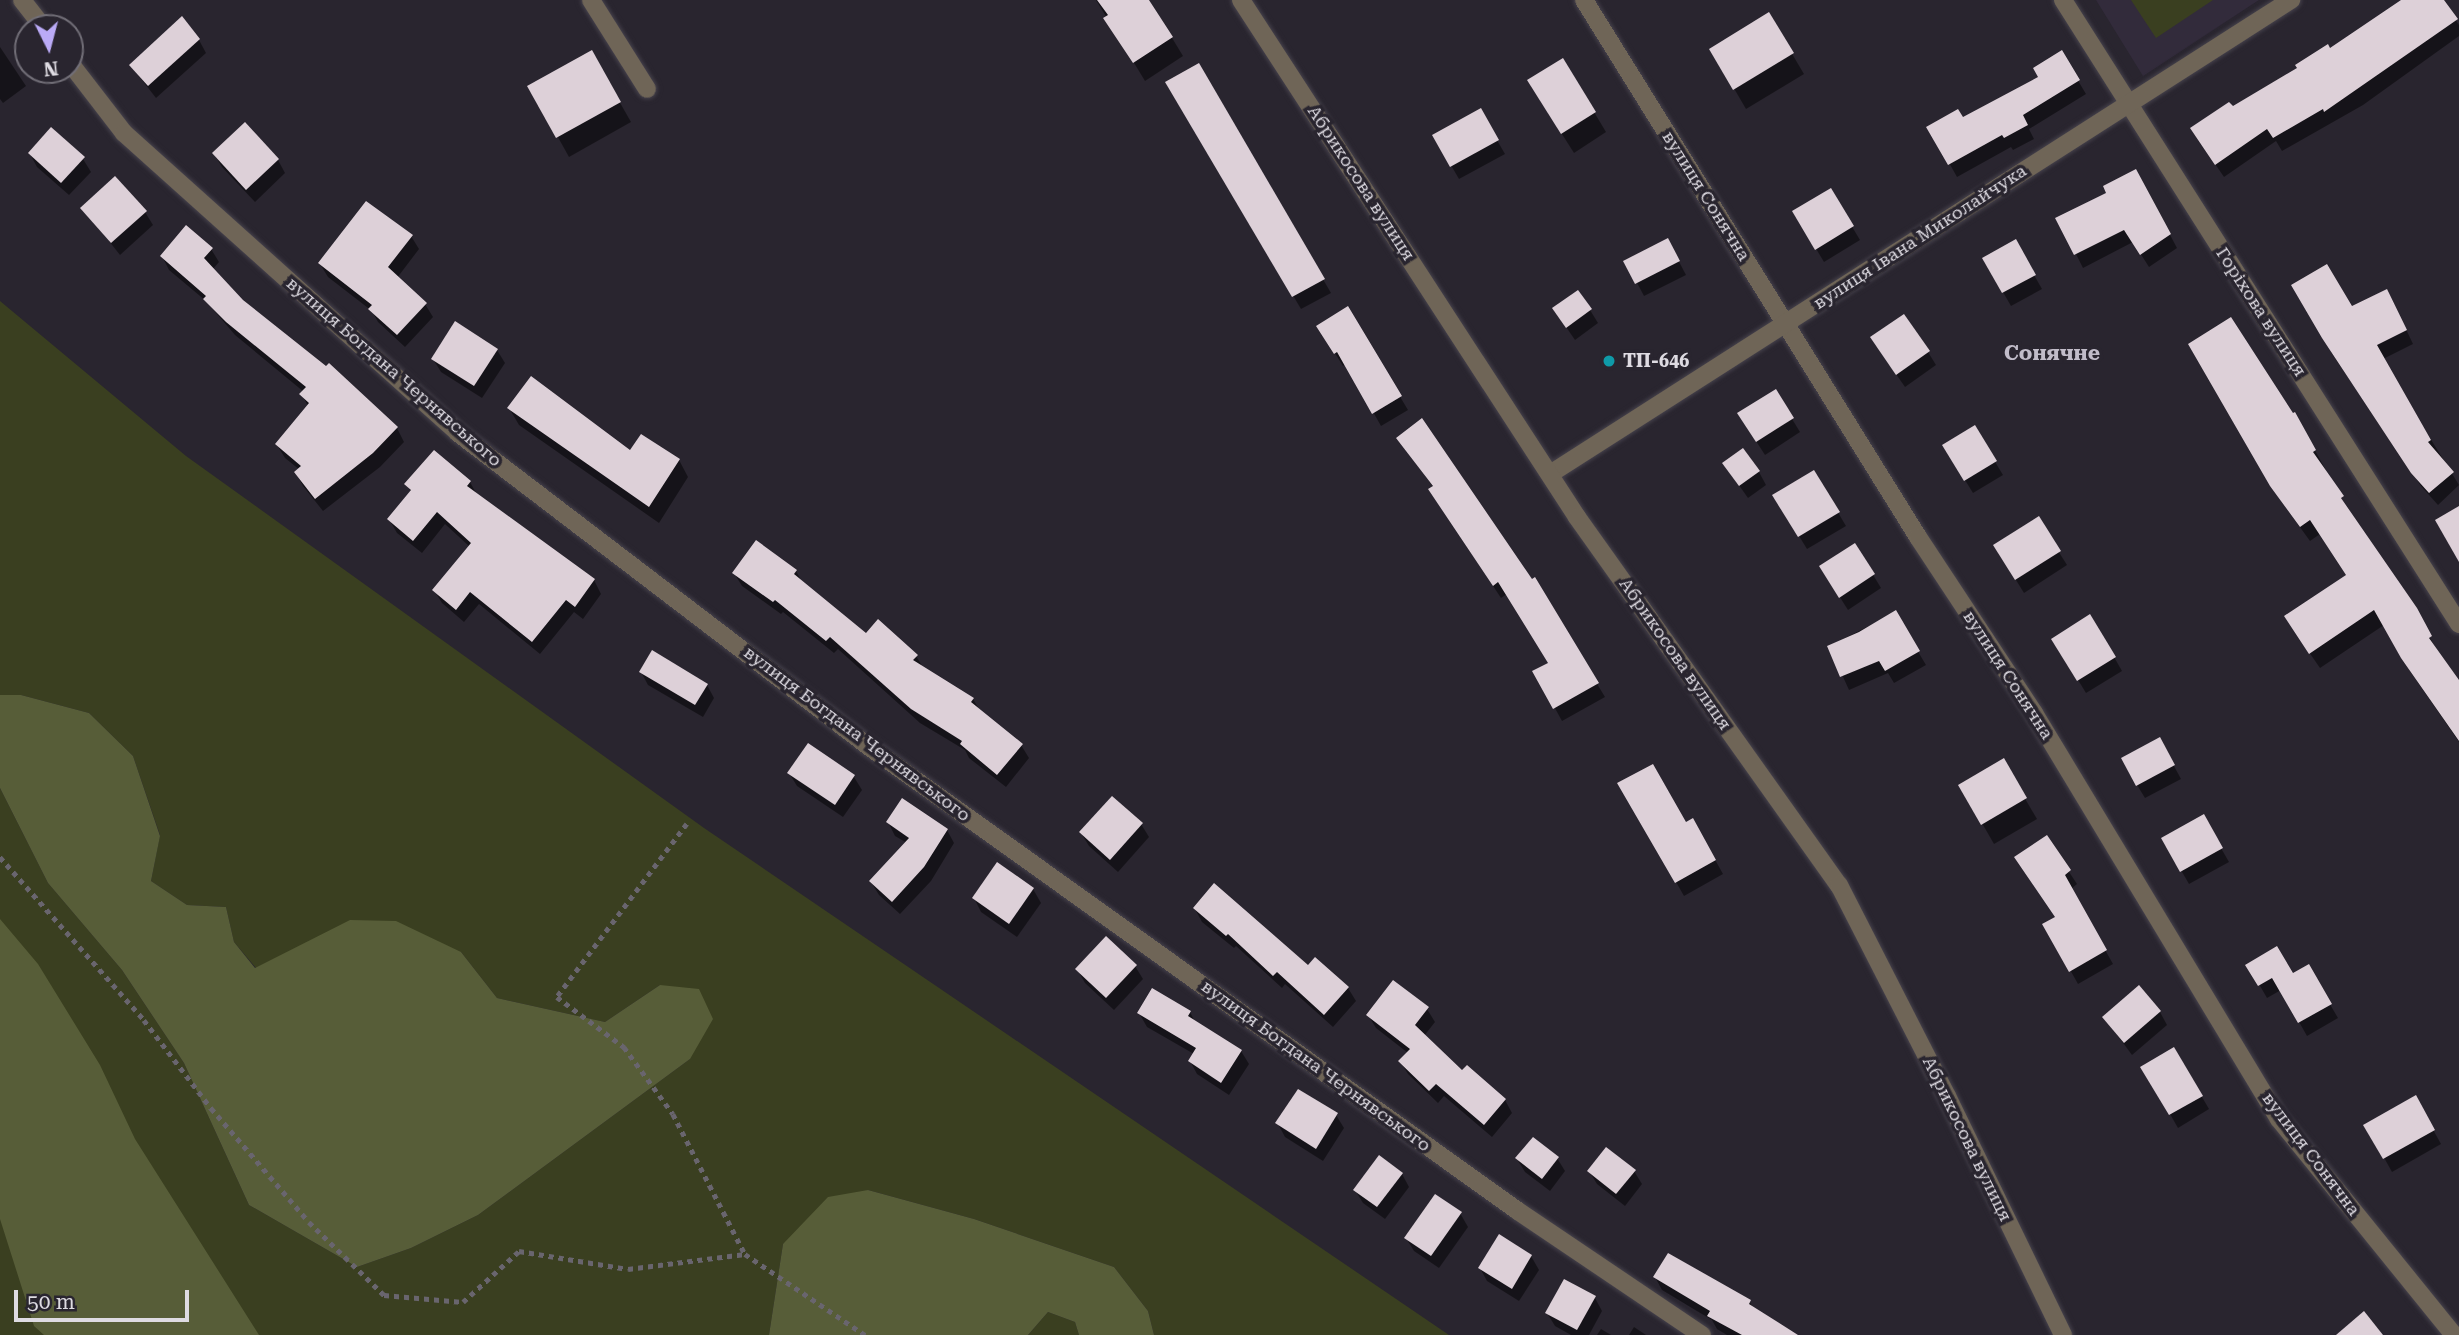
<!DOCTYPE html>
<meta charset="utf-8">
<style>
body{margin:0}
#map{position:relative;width:2459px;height:1335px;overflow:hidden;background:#29252f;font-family:"Roboto Serif",serif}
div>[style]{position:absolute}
.built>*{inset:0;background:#322b3b}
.green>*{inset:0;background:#3a3f20}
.forest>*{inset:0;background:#575d38}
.shadow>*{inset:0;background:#0007}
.building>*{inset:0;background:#ddd0d8}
.path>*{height:4.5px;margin-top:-2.25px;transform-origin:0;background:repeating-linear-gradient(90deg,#69656e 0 5px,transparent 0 10px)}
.roads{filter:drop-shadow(0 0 2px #46424c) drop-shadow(0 0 2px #46424c)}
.minor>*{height:18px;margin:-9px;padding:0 9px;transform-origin:9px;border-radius:9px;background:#6f6557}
.tertiary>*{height:18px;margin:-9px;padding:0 9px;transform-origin:9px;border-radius:9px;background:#6f6557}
.dots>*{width:19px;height:19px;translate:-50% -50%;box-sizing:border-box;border:4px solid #29252f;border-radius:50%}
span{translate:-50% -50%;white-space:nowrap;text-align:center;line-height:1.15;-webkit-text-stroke:7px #29252f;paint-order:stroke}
.street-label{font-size:18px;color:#dedbe2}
.poi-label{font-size:18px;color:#dedbe2;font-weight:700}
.left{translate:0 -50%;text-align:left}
.quarter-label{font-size:21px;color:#c1bcc9;font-weight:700}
.north{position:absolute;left:14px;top:14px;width:70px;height:70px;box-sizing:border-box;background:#29252f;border:2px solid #716e77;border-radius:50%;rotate:174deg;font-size:19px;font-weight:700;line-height:28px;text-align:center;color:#dedbe2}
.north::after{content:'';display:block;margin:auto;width:24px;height:32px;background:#baaaf6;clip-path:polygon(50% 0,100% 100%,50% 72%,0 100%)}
.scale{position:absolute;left:14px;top:1290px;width:175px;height:32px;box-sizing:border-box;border:4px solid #dedbe2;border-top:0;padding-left:9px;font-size:21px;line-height:24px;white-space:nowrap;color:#dedbe2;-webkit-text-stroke:5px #29252f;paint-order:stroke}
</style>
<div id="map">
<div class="built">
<div style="clip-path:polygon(2096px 0,2259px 0,2143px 76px)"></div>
</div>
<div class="green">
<div style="clip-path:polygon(2131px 0,2213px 0,2156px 38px)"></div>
<div style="clip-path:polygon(0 301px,186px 456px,704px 828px,1449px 1335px,1154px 1335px,1148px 1311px,1114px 1267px,974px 1219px,868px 1190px,783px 1244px,769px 1335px,0 1335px,0 788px,48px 883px,122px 970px,184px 1063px,249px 1205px,357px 1267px,411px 1248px,478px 1215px,690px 1059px,660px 985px,605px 1022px,497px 998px,461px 952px,283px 955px,256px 968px,234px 942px,226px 907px,187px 905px,151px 881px,160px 835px,133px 756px,89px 713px,21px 695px,0 695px)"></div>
<div style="clip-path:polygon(1048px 1312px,1075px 1322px,1079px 1335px,1028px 1335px)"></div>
</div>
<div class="forest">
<div style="clip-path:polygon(0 695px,21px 695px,89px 713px,133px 756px,160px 836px,151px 881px,187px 905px,226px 907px,234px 942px,255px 968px,350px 920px,396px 921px,461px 952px,497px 998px,605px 1022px,660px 985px,699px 989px,713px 1019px,690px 1059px,478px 1215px,411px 1248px,357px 1267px,249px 1205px,184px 1063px,122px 970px,48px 883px,0 788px)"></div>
<div style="clip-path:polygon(0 919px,38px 964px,100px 1065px,135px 1139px,259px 1335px,44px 1335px,34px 1326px,0 1219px)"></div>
<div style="clip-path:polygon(868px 1190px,974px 1219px,1114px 1267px,1148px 1311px,1154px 1335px,1079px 1335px,1075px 1322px,1048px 1312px,1028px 1335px,769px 1335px,783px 1244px,828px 1197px)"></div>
</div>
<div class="shadow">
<div style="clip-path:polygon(1096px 0,1149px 0,1183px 56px,1145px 81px)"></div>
<div style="clip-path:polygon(2403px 0,2442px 0,2459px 25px,2459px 36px,2363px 105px,2282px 151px,2276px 141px,2224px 177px,2200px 142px,2232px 109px,2329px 50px)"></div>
<div style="clip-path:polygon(1769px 15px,1804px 74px,1746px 109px,1711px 49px)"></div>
<div style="clip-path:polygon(199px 40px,206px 53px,156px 98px,131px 66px)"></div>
<div style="clip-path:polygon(0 47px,26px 86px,3px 103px,0 99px)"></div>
<div style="clip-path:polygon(591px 52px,631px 122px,569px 157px,530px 87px)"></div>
<div style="clip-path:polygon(2061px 52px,2086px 94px,2029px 129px,2034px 139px,2013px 150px,2011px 147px,1957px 177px,1929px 127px,1962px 119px,2041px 78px)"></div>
<div style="clip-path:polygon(1198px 65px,1331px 293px,1301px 309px,1167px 82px)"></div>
<div style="clip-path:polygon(1541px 101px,1594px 112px,1606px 132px,1574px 153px)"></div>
<div style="clip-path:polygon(1480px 111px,1505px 154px,1459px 179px,1434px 136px)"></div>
<div style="clip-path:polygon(30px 154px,83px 159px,91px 172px,69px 195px,37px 167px)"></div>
<div style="clip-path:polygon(214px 154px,278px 160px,285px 173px,255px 202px,222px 167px)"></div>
<div style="clip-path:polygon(2143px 184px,2177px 248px,2149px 267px,2133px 242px,2083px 268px,2058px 218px)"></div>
<div style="clip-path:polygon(1830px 190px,1860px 240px,1824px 262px,1794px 212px)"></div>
<div style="clip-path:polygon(83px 208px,145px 212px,153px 225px,120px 255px)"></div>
<div style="clip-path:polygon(411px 236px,419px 249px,397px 278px,425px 304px,433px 317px,405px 347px,378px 322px,372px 311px,328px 277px,320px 264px)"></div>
<div style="clip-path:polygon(2015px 242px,2042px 289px,2011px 306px,1984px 259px)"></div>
<div style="clip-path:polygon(211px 249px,219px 262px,213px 269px,242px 301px,397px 428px,404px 442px,380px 467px,323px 511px,303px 486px,296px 473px,300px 470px,285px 458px,277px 445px,308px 406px,302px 395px,304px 392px,235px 335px,206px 301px,169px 270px,162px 256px)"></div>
<div style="clip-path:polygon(1675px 254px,1686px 275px,1644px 296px,1626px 262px)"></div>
<div style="clip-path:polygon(2394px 304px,2413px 344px,2383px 359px,2385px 365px,2459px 485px,2438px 505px,2421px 486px,2331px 352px,2351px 309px)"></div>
<div style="clip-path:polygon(1347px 308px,1408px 410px,1381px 426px,1346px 364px,1343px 366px,1326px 339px)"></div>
<div style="clip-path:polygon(1590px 310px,1598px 323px,1575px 340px,1562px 321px)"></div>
<div style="clip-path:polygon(497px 350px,505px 363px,482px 398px,441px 372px,433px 359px)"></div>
<div style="clip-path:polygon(1880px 351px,1928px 352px,1936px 365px,1905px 387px)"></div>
<div style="clip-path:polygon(1775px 391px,1800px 432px,1765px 455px,1747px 427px)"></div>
<div style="clip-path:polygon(509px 408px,631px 453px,679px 460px,688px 477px,659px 523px,519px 425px)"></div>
<div style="clip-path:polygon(2295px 414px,2350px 514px,2415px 609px,2438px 653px,2459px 681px,2459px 742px,2412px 674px,2384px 625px,2320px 668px,2295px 632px,2348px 576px,2320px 534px,2310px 541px,2281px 501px)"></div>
<div style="clip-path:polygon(1974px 427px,2003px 475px,1973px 493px,1952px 459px)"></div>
<div style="clip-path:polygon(1398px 438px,1532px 581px,1534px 580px,1605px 697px,1562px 721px,1535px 672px,1549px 664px,1507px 594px,1501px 598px,1438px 503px,1434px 488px)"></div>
<div style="clip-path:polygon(435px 452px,470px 482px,477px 495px,594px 580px,601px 594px,583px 619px,574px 612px,540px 654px,479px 604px,464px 622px,442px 603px,434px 590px,470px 547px,445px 524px,422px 553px,397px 533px,389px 519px,411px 492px,407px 484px)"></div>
<div style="clip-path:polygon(1724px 464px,1759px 472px,1766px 485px,1748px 498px)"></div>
<div style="clip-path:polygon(1814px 472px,1846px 526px,1807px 549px,1774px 495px)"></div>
<div style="clip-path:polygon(2038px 519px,2067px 565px,2024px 593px,2003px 559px)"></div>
<div style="clip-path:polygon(1855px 545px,1881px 588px,1848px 610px,1829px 580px)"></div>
<div style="clip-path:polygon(796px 571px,802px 582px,866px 636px,916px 656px,924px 669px,973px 699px,980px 711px,1021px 745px,1029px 758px,1006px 787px,969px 758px,965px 750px,920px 723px,838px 649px,834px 653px,783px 612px,781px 614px,742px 586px,734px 573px)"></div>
<div style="clip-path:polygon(1895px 613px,1926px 665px,1894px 683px,1888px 673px,1849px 690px,1829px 646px)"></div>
<div style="clip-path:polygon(2053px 639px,2114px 657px,2122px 671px,2086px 693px)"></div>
<div style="clip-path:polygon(641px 672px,707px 685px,714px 698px,703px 717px,648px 685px)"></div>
<div style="clip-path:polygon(808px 745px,854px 777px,862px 790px,843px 817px,797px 786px,789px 773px)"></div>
<div style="clip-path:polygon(2167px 753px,2181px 779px,2145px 798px,2137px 785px)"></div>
<div style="clip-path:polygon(2003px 761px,2037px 819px,1994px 844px,1960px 785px)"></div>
<div style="clip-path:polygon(1620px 784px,1685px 824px,1693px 820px,1723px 874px,1684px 896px)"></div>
<div style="clip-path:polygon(2203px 817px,2229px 862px,2189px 884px,2163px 839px)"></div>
<div style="clip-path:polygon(888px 822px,947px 830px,954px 843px,931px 881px,900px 914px,879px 895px,871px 882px,907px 843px,895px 836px)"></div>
<div style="clip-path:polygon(1141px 824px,1149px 837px,1118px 872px,1089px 846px,1081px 833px)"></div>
<div style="clip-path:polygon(2046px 837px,2077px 884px,2071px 889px,2113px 964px,2078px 984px,2045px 925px,2057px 918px)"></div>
<div style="clip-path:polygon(997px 864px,1033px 889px,1041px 903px,1017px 937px,981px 912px,974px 898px)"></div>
<div style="clip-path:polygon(1195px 909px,1308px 967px,1316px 959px,1348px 988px,1356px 1001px,1333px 1027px,1285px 984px,1282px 988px,1236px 946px,1234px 948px,1202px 922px)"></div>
<div style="clip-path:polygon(2248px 965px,2292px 976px,2308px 967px,2338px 1018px,2307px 1036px,2281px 990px,2267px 998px)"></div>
<div style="clip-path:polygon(1135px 966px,1143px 979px,1114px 1010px,1085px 983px,1077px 969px)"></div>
<div style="clip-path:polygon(1427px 1009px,1435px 1022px,1424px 1036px,1462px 1073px,1505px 1100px,1512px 1113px,1492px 1137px,1444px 1096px,1438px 1103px,1408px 1074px,1400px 1061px,1408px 1053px,1376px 1028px,1368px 1015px)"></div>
<div style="clip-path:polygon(1190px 1012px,1195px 1022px,1241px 1051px,1249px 1064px,1229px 1095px,1197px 1074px,1190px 1061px,1194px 1054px,1147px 1027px,1139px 1013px)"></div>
<div style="clip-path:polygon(2160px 1012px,2167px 1025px,2132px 1055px,2104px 1017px)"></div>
<div style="clip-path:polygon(2174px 1049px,2209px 1109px,2178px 1128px,2143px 1067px)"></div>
<div style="clip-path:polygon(2415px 1097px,2441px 1144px,2392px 1172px,2366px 1125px)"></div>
<div style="clip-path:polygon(1336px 1115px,1344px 1128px,1323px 1161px,1285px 1137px,1278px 1124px)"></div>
<div style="clip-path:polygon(1557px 1158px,1565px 1171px,1550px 1191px,1525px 1172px,1517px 1159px)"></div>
<div style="clip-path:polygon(1589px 1171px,1634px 1171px,1642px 1184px,1625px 1206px,1597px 1184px)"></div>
<div style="clip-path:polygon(1402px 1174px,1409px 1187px,1385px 1219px,1363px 1203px,1355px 1190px)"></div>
<div style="clip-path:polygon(1460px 1213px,1468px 1227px,1439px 1268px,1414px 1251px,1406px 1238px)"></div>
<div style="clip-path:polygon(1531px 1256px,1539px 1270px,1519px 1301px,1487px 1281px,1480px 1268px)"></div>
<div style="clip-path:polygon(1655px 1277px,1749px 1301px,1754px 1309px,1794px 1335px,1727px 1335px,1717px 1329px,1712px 1320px,1662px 1290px)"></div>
<div style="clip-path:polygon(1595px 1298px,1602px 1311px,1589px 1335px,1571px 1335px,1555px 1326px,1547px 1313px)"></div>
<div style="clip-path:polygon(1634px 1327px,1646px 1335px,1629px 1335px)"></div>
<div style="clip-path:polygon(1601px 1329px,1611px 1335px,1597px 1335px)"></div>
</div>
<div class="building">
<div style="clip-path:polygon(1097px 0,1149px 0,1173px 37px,1133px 63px,1103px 18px,1108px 15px)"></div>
<div style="clip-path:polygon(2401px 0,2444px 0,2458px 19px,2324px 112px,2323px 109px,2273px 138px,2267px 129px,2215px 165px,2190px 128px,2229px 102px,2233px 106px,2297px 68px,2295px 65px,2328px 44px,2330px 48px)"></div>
<div style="clip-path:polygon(1769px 12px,1794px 53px,1733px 90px,1709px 49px)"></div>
<div style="clip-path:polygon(182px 16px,200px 39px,148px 86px,129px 65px)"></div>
<div style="clip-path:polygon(592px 50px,621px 102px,556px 138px,527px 86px)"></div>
<div style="clip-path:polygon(2062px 50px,2080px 80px,2023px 115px,2028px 125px,2004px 138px,2002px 135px,1948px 165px,1926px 127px,1958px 109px,1963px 117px,2038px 77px,2033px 68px)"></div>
<div style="clip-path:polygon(1563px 58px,1596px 112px,1561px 134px,1527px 80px)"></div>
<div style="clip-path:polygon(1199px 63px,1325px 279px,1292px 297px,1165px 82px)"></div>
<div style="clip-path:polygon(1481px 108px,1499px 140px,1450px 167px,1432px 135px)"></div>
<div style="clip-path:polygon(245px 122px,279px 159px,246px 190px,212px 153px)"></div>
<div style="clip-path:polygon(51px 127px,85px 157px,61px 183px,28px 153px)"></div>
<div style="clip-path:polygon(2136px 169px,2171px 234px,2140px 255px,2124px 230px,2074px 255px,2055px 218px,2106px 193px,2103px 186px)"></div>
<div style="clip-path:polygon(115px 176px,147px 211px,111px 243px,80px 208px)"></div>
<div style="clip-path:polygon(1831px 188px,1854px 226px,1815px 250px,1792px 211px)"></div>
<div style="clip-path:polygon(366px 201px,413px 235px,388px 267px,427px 303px,397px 335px,368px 309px,372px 305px,318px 263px)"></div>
<div style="clip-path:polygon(186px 225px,213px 248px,204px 258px,243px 300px,326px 366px,329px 363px,398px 427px,373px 453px,315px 499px,294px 472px,301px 466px,275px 444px,309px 403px,299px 394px,306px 387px,226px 322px,203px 299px,206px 296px,160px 256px)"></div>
<div style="clip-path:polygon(1668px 238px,1680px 261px,1635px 284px,1623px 261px)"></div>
<div style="clip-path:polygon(2016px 239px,2036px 275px,2002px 293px,1982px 258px)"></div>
<div style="clip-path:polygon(2327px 264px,2352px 306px,2387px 289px,2407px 330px,2377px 345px,2431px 440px,2428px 442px,2454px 472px,2429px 493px,2411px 473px,2322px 338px,2291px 285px)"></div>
<div style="clip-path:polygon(1578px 290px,1592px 309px,1566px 328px,1552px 308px)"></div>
<div style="clip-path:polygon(1348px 306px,1402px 396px,1372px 414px,1337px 352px,1334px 354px,1316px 326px)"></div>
<div style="clip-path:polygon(1904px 314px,1930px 351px,1896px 375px,1870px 337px)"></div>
<div style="clip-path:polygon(2231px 317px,2293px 413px,2295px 412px,2316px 450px,2313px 452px,2344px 496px,2341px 498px,2417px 608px,2432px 636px,2429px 638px,2459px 680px,2459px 741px,2401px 658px,2374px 610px,2309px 654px,2284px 616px,2346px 575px,2310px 520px,2300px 527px,2270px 486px,2188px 344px)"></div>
<div style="clip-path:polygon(455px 321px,498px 349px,474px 386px,431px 359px)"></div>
<div style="clip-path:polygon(531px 376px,630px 450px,641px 434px,680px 459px,649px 507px,507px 408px)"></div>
<div style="clip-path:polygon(1776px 389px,1794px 418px,1756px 442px,1737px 413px)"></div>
<div style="clip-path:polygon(1422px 418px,1532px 579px,1535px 577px,1599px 683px,1553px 709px,1532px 671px,1548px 663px,1498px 582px,1493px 586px,1428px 489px,1433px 486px,1396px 438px)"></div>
<div style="clip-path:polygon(1975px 425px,1997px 461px,1964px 481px,1942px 445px)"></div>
<div style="clip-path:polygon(1743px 448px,1760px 471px,1739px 486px,1722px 463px)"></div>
<div style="clip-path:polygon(434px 450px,471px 481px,467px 486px,595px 579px,575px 607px,566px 600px,532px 642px,470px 592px,456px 610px,432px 590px,471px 543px,437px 512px,413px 541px,387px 519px,411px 490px,404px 484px)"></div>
<div style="clip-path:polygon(1814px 470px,1840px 512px,1798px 537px,1772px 495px)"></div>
<div style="clip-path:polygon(2459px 506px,2459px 562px,2435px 520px)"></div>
<div style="clip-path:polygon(2039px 516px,2061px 551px,2015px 580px,1993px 545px)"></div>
<div style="clip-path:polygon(756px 540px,797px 570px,794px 574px,866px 633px,878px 619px,918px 655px,913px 660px,974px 698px,971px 702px,1023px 744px,997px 775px,960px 744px,962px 741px,911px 709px,830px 637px,826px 641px,775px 600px,773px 602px,732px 573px)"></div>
<div style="clip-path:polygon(1855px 543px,1875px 574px,1839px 598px,1819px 566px)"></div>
<div style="clip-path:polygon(1896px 610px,1920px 651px,1885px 671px,1879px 661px,1840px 677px,1827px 646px,1859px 632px)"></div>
<div style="clip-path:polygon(2090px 614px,2116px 657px,2077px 681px,2051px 639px)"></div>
<div style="clip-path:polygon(652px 650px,708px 684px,695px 705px,639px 672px)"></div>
<div style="clip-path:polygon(2160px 737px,2175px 765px,2136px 786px,2121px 758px)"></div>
<div style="clip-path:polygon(808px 743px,855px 775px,835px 805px,787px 773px)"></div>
<div style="clip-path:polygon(2004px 758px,2027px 798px,1981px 825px,1958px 785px)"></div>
<div style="clip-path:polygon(1653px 764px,1686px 822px,1693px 818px,1716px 860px,1675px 883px,1617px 783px)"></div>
<div style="clip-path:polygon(1112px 796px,1143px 823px,1110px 860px,1079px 832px)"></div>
<div style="clip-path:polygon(902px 798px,948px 829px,924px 867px,892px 902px,869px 881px,909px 838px,886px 822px)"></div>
<div style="clip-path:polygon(2204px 814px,2223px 848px,2180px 872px,2161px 838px)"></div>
<div style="clip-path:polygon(2047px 835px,2071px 870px,2065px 875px,2107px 950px,2069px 972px,2042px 924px,2055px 917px,2014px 857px)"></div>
<div style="clip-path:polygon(997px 862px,1034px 888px,1009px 924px,972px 898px)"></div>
<div style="clip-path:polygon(1214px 883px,1308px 965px,1315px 957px,1349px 987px,1324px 1015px,1277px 972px,1273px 976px,1228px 934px,1226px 936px,1193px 908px)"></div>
<div style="clip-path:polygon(1106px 936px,1137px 965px,1106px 998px,1075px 969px)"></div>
<div style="clip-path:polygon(2277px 946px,2293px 973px,2309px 964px,2332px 1004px,2298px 1023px,2272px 978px,2258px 986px,2245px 965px)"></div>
<div style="clip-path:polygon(1393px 980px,1429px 1007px,1415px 1025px,1462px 1070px,1467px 1065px,1506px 1099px,1484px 1125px,1436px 1084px,1429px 1091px,1398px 1061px,1410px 1049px,1366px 1015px)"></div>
<div style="clip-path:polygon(2139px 985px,2161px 1011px,2124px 1043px,2102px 1017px)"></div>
<div style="clip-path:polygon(1152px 988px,1191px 1011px,1188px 1016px,1242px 1050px,1221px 1083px,1188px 1061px,1196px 1048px,1137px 1013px)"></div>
<div style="clip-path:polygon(2174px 1047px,2203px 1096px,2169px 1115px,2140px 1067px)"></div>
<div style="clip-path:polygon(1298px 1089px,1338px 1113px,1316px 1149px,1275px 1123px)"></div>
<div style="clip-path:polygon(2416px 1095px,2435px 1130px,2383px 1159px,2363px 1125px)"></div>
<div style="clip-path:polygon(1533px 1137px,1559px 1157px,1542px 1179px,1515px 1158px)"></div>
<div style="clip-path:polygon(1606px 1147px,1636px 1170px,1616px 1194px,1587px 1171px)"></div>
<div style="clip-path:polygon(1379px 1155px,1403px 1173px,1377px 1207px,1353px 1190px)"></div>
<div style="clip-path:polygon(1435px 1194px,1462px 1212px,1431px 1256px,1404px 1238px)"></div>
<div style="clip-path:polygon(1499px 1234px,1532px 1255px,1512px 1289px,1478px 1268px)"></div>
<div style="clip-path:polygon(1668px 1253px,1751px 1300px,1749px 1304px,1798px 1335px,1742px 1335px,1707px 1316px,1710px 1311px,1653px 1277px)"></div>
<div style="clip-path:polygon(1564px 1279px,1596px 1296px,1577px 1330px,1545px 1313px)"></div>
<div style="clip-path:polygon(2364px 1311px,2383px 1335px,2336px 1335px)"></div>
</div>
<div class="path">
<div style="left:687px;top:824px;width:216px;rotate:126.9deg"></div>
<div style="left:557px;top:997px;width:84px;rotate:36.7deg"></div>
<div style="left:624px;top:1047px;width:83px;rotate:53.8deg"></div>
<div style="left:673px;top:1114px;width:157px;rotate:62.8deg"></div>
<div style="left:0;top:857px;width:217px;rotate:48.5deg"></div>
<div style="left:144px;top:1020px;width:111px;rotate:52.7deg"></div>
<div style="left:211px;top:1108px;width:150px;rotate:49.3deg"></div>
<div style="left:309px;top:1222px;width:105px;rotate:44.2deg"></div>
<div style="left:384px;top:1295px;width:79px;rotate:5.1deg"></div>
<div style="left:463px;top:1302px;width:76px;rotate:-42.3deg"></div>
<div style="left:519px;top:1251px;width:110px;rotate:9.4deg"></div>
<div style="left:628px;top:1269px;width:118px;rotate:-7.3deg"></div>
<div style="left:745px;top:1254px;width:145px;rotate:34deg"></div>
</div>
<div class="roads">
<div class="minor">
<div style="left:22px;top:0;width:36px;rotate:52deg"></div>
<div style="left:591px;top:0;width:105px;rotate:57.8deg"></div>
<div style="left:1584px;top:0;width:632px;rotate:58.12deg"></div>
<div style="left:1918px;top:537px;width:211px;rotate:56.6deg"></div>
<div style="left:2034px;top:713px;width:474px;rotate:58.9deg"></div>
<div style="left:2279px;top:1119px;width:278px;rotate:51deg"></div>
<div style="left:2063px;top:0;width:739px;rotate:57.6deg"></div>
<div style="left:70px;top:63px;width:88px;rotate:52.4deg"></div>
<div style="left:124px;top:133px;width:449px;rotate:41.9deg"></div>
<div style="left:458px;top:433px;width:516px;rotate:37.36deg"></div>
<div style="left:868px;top:746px;width:799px;rotate:35.58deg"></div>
<div style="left:1518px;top:1211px;width:222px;rotate:34deg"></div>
<div style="left:1550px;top:474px;width:880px;rotate:-32.61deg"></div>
</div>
<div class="tertiary">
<div style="left:1241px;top:0;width:617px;rotate:56.98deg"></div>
<div style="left:1577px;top:517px;width:452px;rotate:54.6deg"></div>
<div style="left:1839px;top:885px;width:237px;rotate:62.9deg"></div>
<div style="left:1947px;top:1096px;width:266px;rotate:64.1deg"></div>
</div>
</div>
<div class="dots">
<div style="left:1609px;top:361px;background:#0f9aa8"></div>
</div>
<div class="street-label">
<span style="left:1361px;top:183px;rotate:57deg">Абрикосова вулиця</span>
<span style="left:1706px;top:196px;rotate:58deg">вулиця Сонячна</span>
<span style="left:1920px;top:237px;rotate:-33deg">вулиця Івана Миколайчука</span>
<span style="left:2261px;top:312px;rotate:57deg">Горіхова вулиця</span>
<span style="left:394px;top:372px;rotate:41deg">вулиця Богдана Чернявського</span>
<span style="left:1675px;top:654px;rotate:55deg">Абрикосова вулиця</span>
<span style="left:2008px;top:675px;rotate:57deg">вулиця Сонячна</span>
<span style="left:857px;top:734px;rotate:37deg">вулиця Богдана Чернявського</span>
<span style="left:1316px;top:1066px;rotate:36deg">вулиця Богдана Чернявського</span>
<span style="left:1967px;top:1139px;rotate:64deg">Абрикосова вулиця</span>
<span style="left:2311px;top:1154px;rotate:53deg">вулиця Сонячна</span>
</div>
<div class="poi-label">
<span class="left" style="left:1623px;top:361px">ТП-646</span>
</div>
<div class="quarter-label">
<span style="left:2052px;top:353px">Сонячне</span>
</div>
<div class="north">N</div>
<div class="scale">50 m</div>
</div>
